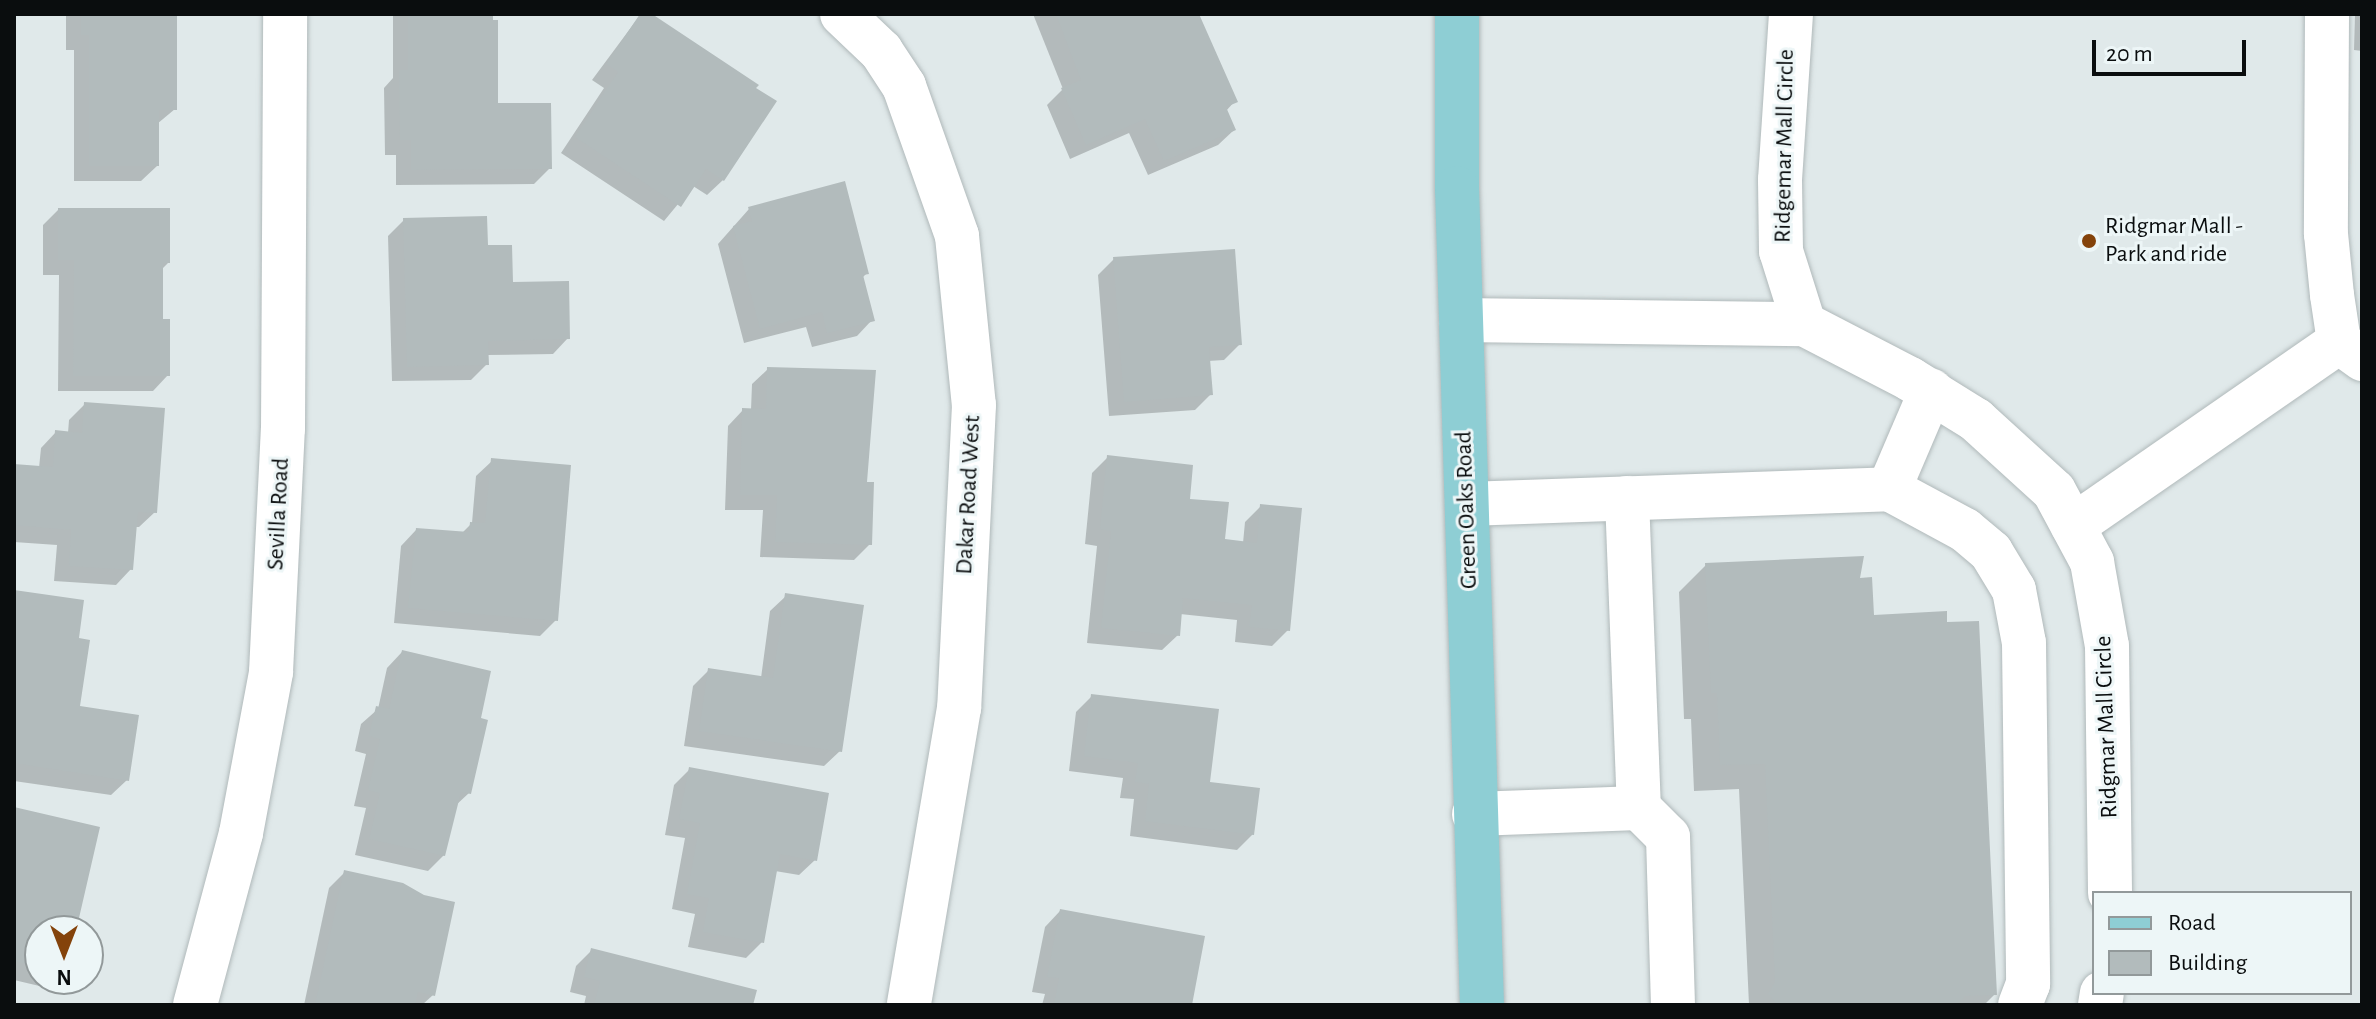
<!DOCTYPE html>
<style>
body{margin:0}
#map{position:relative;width:2376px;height:1019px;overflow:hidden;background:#e0e9ea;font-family:"Alegreya Sans",sans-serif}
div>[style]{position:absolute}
.shadow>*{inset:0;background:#0003}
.building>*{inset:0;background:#b2bbbc}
.roads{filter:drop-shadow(0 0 2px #b0b9ba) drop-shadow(0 0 2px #b0b9ba)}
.minor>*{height:44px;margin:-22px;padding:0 22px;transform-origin:22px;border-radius:22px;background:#fff}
.major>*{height:44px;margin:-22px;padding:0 22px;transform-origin:22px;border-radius:22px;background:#8eced4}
.dots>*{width:22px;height:22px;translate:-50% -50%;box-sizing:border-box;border:4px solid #edf6f7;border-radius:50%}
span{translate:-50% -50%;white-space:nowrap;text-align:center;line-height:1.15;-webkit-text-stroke:6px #edf6f7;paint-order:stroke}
.street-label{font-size:24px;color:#0a0d0e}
.poi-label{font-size:24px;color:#0a0d0e}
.left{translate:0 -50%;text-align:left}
.frame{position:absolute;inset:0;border:16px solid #0a0d0e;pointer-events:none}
.legend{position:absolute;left:2092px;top:891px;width:260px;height:104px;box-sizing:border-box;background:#edf6f7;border:2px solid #92999a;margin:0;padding:10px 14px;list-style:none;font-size:24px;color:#0a0d0e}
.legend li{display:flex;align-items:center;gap:16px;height:40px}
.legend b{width:40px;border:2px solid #92999a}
.north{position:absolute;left:24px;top:915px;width:80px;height:80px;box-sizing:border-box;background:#edf6f7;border:2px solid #92999a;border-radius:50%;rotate:180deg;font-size:22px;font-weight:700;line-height:32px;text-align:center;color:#0a0d0e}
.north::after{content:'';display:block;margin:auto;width:28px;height:36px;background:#84430b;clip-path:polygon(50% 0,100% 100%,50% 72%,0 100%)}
.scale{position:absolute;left:2092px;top:40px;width:154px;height:36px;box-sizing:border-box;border:4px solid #0a0d0e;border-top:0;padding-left:10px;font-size:24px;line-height:28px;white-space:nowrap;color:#0a0d0e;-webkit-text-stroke:6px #edf6f7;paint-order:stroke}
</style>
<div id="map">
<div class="shadow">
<div style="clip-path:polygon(66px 14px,175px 14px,175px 109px,157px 124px,157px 166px,141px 181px,74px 181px,74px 50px,66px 50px)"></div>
<div style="clip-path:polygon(393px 14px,491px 14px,496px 105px,550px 168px,534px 184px,396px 185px,396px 155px,385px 155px,384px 88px,393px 78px)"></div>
<div style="clip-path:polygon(641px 14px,649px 14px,723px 180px,707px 195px,693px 186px,664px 221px,561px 153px,604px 88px,592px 80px)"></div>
<div style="clip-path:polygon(1033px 14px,1197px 14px,1235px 101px,1226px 111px,1234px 130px,1218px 145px,1148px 175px,1129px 133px,1070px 159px,1047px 105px,1063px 89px)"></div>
<div style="clip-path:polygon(2355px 14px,2362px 14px,2362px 51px,2354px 50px)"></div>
<div style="clip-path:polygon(749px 209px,867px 273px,862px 278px,872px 320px,857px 336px,812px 347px,806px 327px,744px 343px,718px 244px)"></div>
<div style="clip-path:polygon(58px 210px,168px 263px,161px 270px,161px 321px,168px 375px,153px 391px,58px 391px,59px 275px,43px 275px,43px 225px)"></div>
<div style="clip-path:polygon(404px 220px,486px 247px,511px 284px,568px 338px,553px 354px,487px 355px,487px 364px,471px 380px,392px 381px,388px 236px)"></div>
<div style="clip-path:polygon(1114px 259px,1240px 344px,1224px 360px,1208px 361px,1211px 394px,1195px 410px,1109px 416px,1098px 275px)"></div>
<div style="clip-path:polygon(768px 369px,870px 544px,854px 560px,760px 557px,763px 510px,725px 510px,728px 426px,743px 410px,751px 410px,752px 384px)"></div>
<div style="clip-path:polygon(85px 404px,155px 512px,139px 527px,134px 527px,131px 569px,116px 585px,54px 581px,57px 545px,14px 542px,14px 466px,39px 468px,41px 448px,56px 432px,68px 433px,69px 420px)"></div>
<div style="clip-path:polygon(1108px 457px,1188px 501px,1222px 541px,1243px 543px,1245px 522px,1261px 506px,1288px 630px,1272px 646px,1235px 642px,1237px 620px,1180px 614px,1178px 635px,1162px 650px,1087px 643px,1097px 546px,1085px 544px,1092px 473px)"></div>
<div style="clip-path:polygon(492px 461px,556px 620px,540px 636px,394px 623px,401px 546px,416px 530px,461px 534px,472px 523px,476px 476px)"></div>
<div style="clip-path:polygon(1706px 565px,1858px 580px,1995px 994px,1984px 1005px,1749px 1005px,1739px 789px,1694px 791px,1691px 719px,1684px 719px,1679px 592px)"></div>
<div style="clip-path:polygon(14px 592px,76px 640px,78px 708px,127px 780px,111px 795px,14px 781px)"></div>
<div style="clip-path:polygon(786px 596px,840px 751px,824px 766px,684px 746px,693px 686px,709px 670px,761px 678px,770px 611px)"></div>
<div style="clip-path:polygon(402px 652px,469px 793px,455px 806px,444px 855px,428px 871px,355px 855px,366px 808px,354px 806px,366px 754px,355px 751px,361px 724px,378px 709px,387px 668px)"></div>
<div style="clip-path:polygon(1092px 696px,1208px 784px,1253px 834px,1237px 850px,1130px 836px,1134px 799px,1120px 798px,1123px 778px,1069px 771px,1076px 712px)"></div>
<div style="clip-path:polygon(690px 769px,815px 860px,799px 875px,775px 871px,762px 942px,746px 958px,688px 947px,695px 914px,672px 909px,685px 838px,665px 835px,674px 785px)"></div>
<div style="clip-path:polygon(14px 809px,74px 931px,40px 931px,40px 979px,57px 979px,48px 988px,14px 980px)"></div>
<div style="clip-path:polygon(345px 872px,433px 995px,422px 1005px,304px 1005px,329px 888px)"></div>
<div style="clip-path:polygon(1060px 911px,1190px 1005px,1042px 1005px,1045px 994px,1032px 992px,1045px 927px)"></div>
<div style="clip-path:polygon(592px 950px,751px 1005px,584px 1005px,586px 996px,570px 992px,576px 966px)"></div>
</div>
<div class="building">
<div style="clip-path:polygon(81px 14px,177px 14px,177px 110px,159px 110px,159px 166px,89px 166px,89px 35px,81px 35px)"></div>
<div style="clip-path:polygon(408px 14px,493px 14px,493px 20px,498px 20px,498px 103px,551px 103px,552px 169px,411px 170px,411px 140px,400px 140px,399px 70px,408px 70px)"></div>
<div style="clip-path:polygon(640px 14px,652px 14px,759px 85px,756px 88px,777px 101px,724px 181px,706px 169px,681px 207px,575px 137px,618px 72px,606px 64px)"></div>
<div style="clip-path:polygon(1056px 14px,1199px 14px,1238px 102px,1226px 107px,1236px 130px,1164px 161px,1145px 119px,1086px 145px,1061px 88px,1081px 80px)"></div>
<div style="clip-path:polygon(845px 181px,869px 274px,863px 275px,875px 321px,827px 333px,822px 312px,760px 329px,733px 226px,752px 221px,748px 207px)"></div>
<div style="clip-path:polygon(58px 208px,170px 208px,170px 263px,163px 263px,163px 319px,170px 319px,170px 376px,73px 376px,74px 260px,58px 260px)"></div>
<div style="clip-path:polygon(487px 216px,488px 245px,512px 245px,513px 282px,569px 281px,570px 339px,488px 341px,489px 365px,407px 367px,403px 218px)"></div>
<div style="clip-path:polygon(1235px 249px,1242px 345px,1209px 347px,1213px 395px,1124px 402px,1113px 257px)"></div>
<div style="clip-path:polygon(767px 367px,876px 370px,867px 482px,874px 482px,872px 545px,775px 542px,777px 495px,740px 495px,742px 408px,766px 409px)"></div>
<div style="clip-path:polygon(84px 402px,165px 408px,157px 513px,138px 512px,133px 570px,69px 566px,71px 530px,14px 525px,14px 464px,53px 467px,55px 430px,82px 433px)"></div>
<div style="clip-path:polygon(1107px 455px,1193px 465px,1190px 499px,1229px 502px,1225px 539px,1257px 543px,1260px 504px,1302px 508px,1290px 631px,1249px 627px,1252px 605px,1183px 598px,1180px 636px,1101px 628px,1111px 531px,1100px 529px)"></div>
<div style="clip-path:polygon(491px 458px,571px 465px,558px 621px,408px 608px,416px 528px,469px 532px,470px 522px,485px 523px)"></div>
<div style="clip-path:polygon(1864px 556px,1860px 578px,1872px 577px,1874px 615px,1947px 611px,1947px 622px,1979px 621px,1997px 995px,1965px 996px,1956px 1005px,1778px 1005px,1768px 994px,1775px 982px,1765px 764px,1720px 765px,1717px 693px,1711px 693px,1705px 563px)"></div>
<div style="clip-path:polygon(14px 590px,84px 600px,79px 638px,90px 640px,80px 706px,139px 715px,129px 781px,14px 763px)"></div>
<div style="clip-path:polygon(785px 593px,864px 605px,842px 752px,699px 731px,708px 668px,773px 678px)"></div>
<div style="clip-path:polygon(402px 650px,491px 671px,481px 718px,488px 720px,471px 794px,461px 792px,445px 856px,369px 839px,380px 793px,368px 790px,380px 739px,369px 736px,376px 706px,389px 709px)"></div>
<div style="clip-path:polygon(1091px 694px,1219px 709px,1210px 782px,1260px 788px,1254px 835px,1145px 821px,1149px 784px,1135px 782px,1138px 763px,1084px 756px)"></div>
<div style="clip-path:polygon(689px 767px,829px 793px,817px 861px,780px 854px,764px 943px,703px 932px,709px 898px,687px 894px,700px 823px,679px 819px)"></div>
<div style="clip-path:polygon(14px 807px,100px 827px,76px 931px,40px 931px,40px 967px,14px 961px)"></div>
<div style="clip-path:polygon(344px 870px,403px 883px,424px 895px,455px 902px,435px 996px,418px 992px,415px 1005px,315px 1005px)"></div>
<div style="clip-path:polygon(1060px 909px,1205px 936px,1192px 1005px,1054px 1005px,1059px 978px,1047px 977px)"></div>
<div style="clip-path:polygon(591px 948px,757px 990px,753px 1005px,594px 1005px,600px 981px,584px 977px)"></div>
</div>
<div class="roads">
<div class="minor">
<div style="left:842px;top:14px;width:54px;rotate:43.5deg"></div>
<div style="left:881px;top:51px;width:42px;rotate:56.7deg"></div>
<div style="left:904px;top:86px;width:159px;rotate:70.5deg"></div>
<div style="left:957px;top:236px;width:170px;rotate:84.3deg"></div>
<div style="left:974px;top:405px;width:303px;rotate:92.8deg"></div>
<div style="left:959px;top:708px;width:301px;rotate:99.6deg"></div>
<div style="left:1791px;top:14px;width:166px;rotate:93.8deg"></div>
<div style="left:1780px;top:180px;width:71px;rotate:89.2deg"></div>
<div style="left:1781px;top:251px;width:77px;rotate:72.5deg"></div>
<div style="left:2327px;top:14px;width:220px;rotate:90.3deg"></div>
<div style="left:2326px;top:234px;width:61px;rotate:84.4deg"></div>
<div style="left:2332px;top:295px;width:48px;rotate:81.5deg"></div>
<div style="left:2339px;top:342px;width:29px;rotate:36deg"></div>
<div style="left:1461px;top:320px;width:343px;rotate:0.7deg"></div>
<div style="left:1804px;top:324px;width:119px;rotate:27.4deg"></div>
<div style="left:1910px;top:379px;width:78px;rotate:31.8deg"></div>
<div style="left:1976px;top:420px;width:105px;rotate:42.3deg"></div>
<div style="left:2054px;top:491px;width:81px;rotate:61.8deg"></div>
<div style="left:2092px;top:562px;width:85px;rotate:79.9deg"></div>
<div style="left:2107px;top:646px;width:247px;rotate:89.3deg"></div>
<div style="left:1889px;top:489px;width:86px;rotate:28.3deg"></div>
<div style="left:1965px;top:530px;width:34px;rotate:40deg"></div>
<div style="left:1991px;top:552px;width:44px;rotate:58.8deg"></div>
<div style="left:2014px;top:590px;width:54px;rotate:79.3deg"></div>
<div style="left:2024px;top:643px;width:341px;rotate:89.3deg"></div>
<div style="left:2028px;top:984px;width:22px;rotate:111deg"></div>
<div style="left:1627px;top:498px;width:310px;rotate:87.8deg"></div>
<div style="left:1467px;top:504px;width:422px;rotate:-2deg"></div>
<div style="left:1889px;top:489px;width:107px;rotate:-66.8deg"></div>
<div style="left:2073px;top:526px;width:323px;rotate:-34.7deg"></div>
<div style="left:1474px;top:814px;width:165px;rotate:-2.1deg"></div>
<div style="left:1639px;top:808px;width:41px;rotate:45deg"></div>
<div style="left:1668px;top:837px;width:168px;rotate:88.3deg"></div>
<div style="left:195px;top:1005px;width:178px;rotate:-75deg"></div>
<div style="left:241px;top:833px;width:164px;rotate:-79.4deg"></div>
<div style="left:271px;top:672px;width:243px;rotate:-87.2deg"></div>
<div style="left:283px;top:429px;width:415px;rotate:-89.7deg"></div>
<div style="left:2100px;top:1005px;width:12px;rotate:-81deg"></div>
</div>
<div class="major">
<div style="left:1457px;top:14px;width:174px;rotate:90deg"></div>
<div style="left:1457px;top:188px;width:817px;rotate:88.25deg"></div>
</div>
</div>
<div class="dots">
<div style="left:2089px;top:241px;background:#84430b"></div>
</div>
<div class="street-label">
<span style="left:1785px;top:146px;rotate:-89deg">Ridgemar Mall Circle</span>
<span style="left:969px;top:495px;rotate:-87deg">Dakar Road West</span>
<span style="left:1467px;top:510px;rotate:-92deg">Green Oaks Road</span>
<span style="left:279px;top:514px;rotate:-87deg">Sevilla Road</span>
<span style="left:2107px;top:727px;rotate:-92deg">Ridgmar Mall Circle</span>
</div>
<div class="poi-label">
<span class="left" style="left:2105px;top:241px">Ridgmar Mall -<br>Park and ride</span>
</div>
<div class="frame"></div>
<ul class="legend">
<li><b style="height:10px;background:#8eced4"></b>Road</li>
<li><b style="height:22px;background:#b2bbbc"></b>Building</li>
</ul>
<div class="north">N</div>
<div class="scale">20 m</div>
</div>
